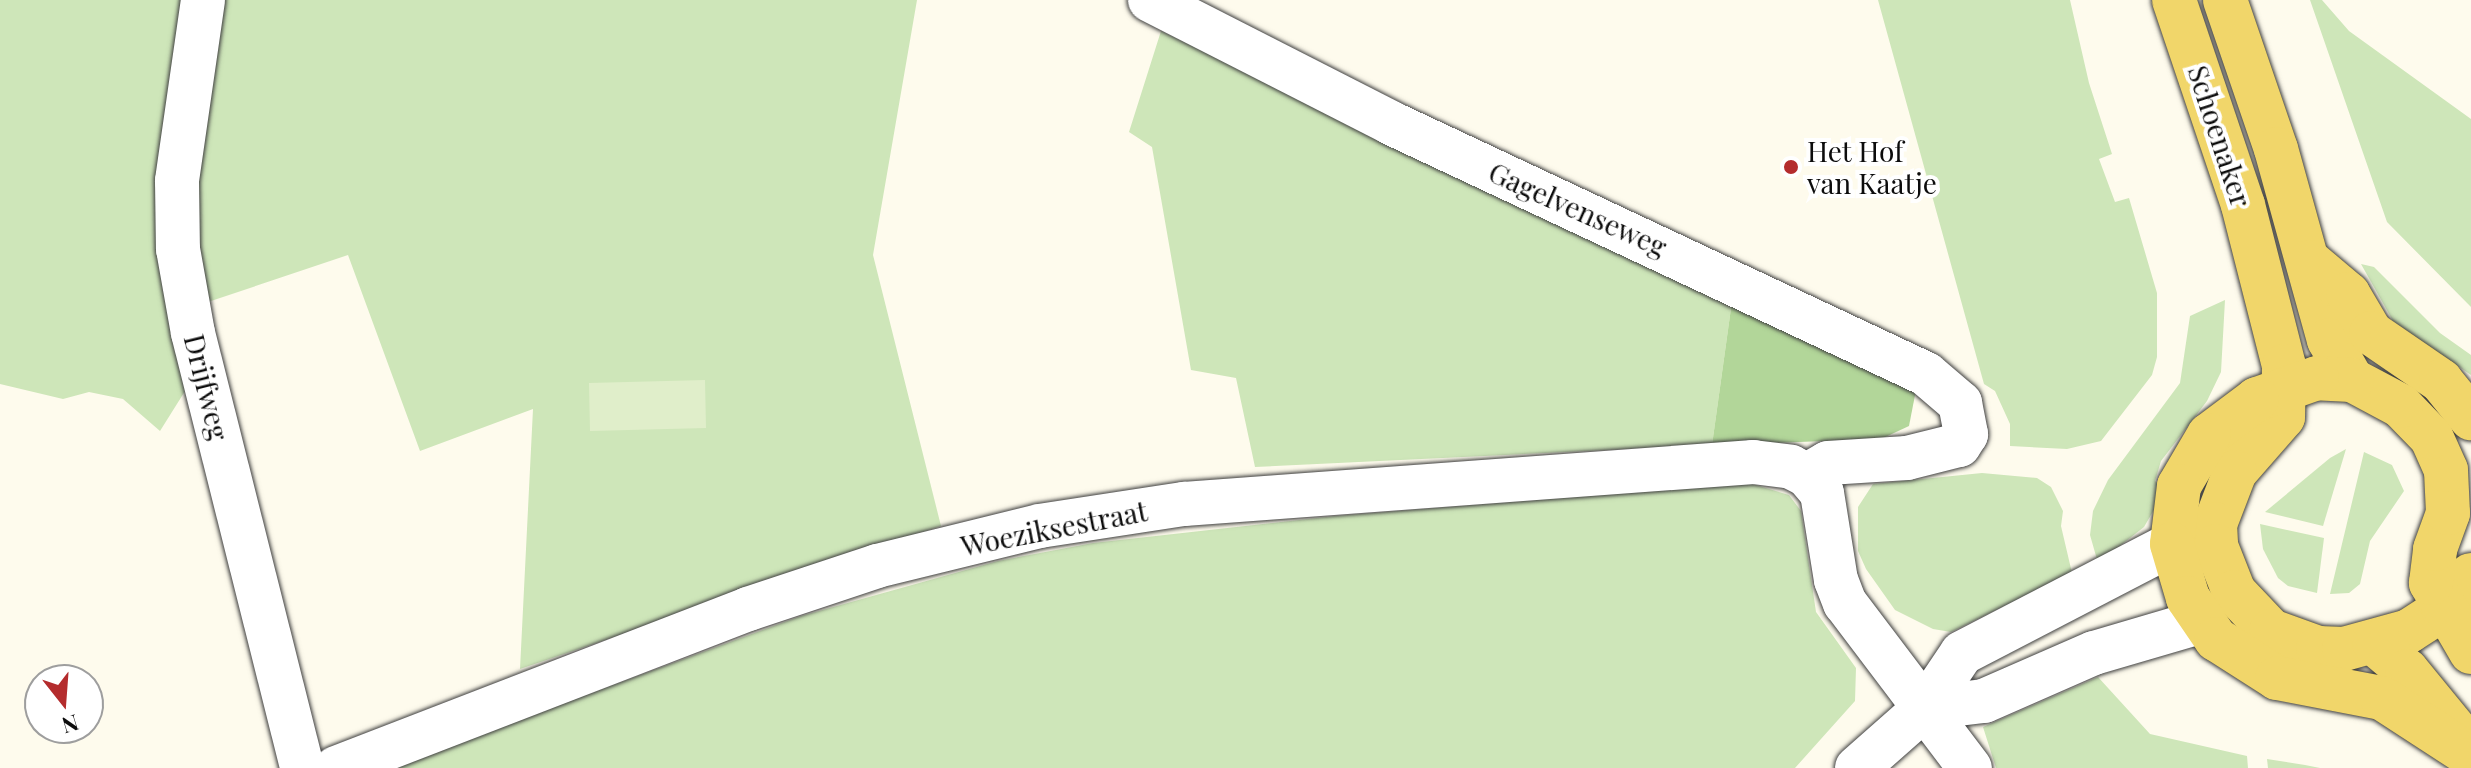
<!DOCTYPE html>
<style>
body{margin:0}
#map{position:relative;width:2471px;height:768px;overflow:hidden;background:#fefbed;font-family:"Playfair Display",serif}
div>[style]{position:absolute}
.green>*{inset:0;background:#cee6b9}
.forest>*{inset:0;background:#b2d699}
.pitch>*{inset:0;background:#e0eeca}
.roads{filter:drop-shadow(0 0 2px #3f3f3f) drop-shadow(0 0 2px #3f3f3f)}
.minor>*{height:44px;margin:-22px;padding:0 22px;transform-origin:22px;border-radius:22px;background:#fff}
.major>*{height:44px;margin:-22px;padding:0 22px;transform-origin:22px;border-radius:22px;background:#f1d66a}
.dots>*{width:22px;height:22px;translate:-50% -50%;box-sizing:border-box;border:4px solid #fff;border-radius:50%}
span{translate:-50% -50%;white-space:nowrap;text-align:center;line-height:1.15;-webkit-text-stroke:8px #fff;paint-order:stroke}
.street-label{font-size:28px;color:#0c0c0c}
.poi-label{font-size:28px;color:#0c0c0c}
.left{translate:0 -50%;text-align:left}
.north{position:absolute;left:24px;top:664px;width:80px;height:80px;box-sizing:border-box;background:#fff;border:2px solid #9e9e9e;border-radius:50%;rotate:163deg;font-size:22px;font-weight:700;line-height:32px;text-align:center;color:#0c0c0c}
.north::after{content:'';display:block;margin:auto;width:28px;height:36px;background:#b42c2d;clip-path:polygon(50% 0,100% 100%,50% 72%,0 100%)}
</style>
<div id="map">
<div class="green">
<div style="clip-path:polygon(0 0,190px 0,192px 380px,160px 431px,123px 399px,89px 392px,63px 399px,0 384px)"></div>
<div style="clip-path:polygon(216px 0,917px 0,873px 255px,941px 526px,520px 669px,533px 409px,420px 451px,348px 255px,202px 304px,191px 198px)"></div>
<div style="clip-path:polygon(1878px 0,2070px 0,2089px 83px,2112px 154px,2099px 159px,2115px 202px,2129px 198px,2157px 293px,2157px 357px,2152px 375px,2101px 441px,2067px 449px,2010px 446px,2010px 424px,1995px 391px,1984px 384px)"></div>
<div style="clip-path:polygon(2310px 0,2322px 0,2349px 31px,2471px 119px,2471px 307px,2387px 222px)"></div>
<div style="clip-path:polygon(1161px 31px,1732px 301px,1712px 445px,1255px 467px,1236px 378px,1191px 370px,1152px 147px,1129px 132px)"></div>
<div style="clip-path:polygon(2361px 264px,2374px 267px,2440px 333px,2471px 355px,2471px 375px,2393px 321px)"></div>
<div style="clip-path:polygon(2225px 300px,2221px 372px,2207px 401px,2161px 461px,2155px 481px,2160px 485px,2155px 508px,2144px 527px,2098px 563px,2090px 535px,2093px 511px,2108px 480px,2180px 383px,2190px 316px)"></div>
<div style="clip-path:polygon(2346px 449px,2323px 526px,2265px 512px,2330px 458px)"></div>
<div style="clip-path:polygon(2364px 452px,2392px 465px,2404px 491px,2370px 541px,2360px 584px,2349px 593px,2330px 594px)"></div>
<div style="clip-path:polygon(1982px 473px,2037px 478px,2051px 487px,2063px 511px,2061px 526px,2072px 573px,1951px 632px,1933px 629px,1895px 610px,1866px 569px,1858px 551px,1858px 507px,1873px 484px)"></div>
<div style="clip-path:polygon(1749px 483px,1789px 495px,1801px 511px,1816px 612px,1856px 668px,1855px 701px,1795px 768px,388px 768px,801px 616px,998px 561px,1093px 543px,1335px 516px)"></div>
<div style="clip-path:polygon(2260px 524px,2324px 538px,2317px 593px,2288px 586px,2278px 578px,2263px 549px)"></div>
<div style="clip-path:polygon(2098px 677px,2150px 734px,2247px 756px,2248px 768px,1996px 768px,1983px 727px)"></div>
<div style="clip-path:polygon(2267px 759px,2305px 765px,2320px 768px,2268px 768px)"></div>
</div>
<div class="forest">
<div style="clip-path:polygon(1732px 301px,1916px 390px,1909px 426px,1881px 439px,1712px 445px)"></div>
</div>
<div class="pitch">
<div style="clip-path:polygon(705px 380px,706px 428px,590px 431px,589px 383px)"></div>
</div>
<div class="roads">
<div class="minor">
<div style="left:203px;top:0;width:183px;rotate:98.2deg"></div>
<div style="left:177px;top:181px;width:68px;rotate:89.2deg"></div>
<div style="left:178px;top:249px;width:85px;rotate:79.9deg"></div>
<div style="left:193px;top:333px;width:448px;rotate:75.9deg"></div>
<div style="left:1150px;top:0;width:271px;rotate:27deg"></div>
<div style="left:1391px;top:123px;width:591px;rotate:25.13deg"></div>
<div style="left:1926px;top:374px;width:45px;rotate:40.5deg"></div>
<div style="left:1960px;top:403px;width:32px;rotate:79deg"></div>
<div style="left:1966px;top:434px;width:13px;rotate:122deg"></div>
<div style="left:1959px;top:445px;width:54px;rotate:166deg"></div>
<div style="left:1907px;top:458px;width:79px;rotate:176.4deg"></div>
<div style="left:1828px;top:463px;width:24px;rotate:150deg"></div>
<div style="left:1925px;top:708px;width:59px;rotate:-6.8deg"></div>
<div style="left:1984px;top:701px;width:120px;rotate:-23.6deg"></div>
<div style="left:2094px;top:653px;width:114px;rotate:-16.4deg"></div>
<div style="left:336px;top:768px;width:442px;rotate:-21.1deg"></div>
<div style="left:748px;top:609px;width:136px;rotate:-18.4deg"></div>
<div style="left:877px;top:566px;width:168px;rotate:-13.8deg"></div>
<div style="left:1040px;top:526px;width:146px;rotate:-8.7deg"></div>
<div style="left:1184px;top:504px;width:571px;rotate:-4.22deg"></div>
<div style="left:1753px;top:462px;width:38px;rotate:7deg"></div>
<div style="left:1791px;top:467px;width:18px;rotate:27deg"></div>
<div style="left:1807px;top:475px;width:23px;rotate:50deg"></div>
<div style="left:1822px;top:493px;width:88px;rotate:80.9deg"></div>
<div style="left:1836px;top:580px;width:25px;rotate:69deg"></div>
<div style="left:1845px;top:603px;width:207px;rotate:52.9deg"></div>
<div style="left:1857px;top:768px;width:91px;rotate:-41.4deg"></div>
<div style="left:1925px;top:708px;width:66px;rotate:-56.1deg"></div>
<div style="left:1962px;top:653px;width:237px;rotate:-27.4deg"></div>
</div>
<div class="major">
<div style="left:2174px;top:0;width:216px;rotate:71.4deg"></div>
<div style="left:2243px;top:205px;width:166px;rotate:75.7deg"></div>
<div style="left:2284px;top:366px;width:51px;rotate:91.1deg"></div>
<div style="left:2283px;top:417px;width:73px;rotate:131.1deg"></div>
<div style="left:2235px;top:472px;width:56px;rotate:111deg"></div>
<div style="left:2215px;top:524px;width:22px;rotate:87deg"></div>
<div style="left:2216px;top:546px;width:49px;rotate:68.6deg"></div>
<div style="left:2234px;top:592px;width:54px;rotate:46.5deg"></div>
<div style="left:2271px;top:631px;width:50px;rotate:19.9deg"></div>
<div style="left:2318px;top:648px;width:26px;rotate:2deg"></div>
<div style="left:2344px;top:649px;width:67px;rotate:-15.5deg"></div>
<div style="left:2409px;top:631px;width:40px;rotate:-32.9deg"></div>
<div style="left:2443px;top:609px;width:44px;rotate:-50.5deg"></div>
<div style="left:2225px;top:0;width:157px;rotate:71.1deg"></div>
<div style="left:2276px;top:149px;width:198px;rotate:74.5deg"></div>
<div style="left:2329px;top:340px;width:46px;rotate:60.1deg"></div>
<div style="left:2310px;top:262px;width:50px;rotate:40.1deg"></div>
<div style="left:2348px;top:294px;width:45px;rotate:59.5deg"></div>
<div style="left:2371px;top:333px;width:85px;rotate:34.4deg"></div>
<div style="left:2441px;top:381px;width:48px;rotate:51deg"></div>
<div style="left:2374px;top:643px;width:43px;rotate:40.3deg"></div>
<div style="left:2407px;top:671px;width:85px;rotate:50.7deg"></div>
<div style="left:2471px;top:652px;width:80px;rotate:-120.1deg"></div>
<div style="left:2431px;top:583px;width:34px;rotate:-83deg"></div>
<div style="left:2435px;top:549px;width:38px;rotate:-70deg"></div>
<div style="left:2448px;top:513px;width:43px;rotate:-92.7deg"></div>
<div style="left:2446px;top:470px;width:36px;rotate:-114deg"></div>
<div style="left:2431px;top:437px;width:43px;rotate:-134.1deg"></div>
<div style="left:2401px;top:406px;width:55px;rotate:-152deg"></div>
<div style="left:2352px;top:380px;width:35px;rotate:-177deg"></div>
<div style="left:2317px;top:378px;width:64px;rotate:160.7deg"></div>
<div style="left:2257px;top:399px;width:60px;rotate:143.1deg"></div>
<div style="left:2209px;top:435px;width:59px;rotate:120.5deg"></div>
<div style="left:2179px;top:486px;width:58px;rotate:96.9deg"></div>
<div style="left:2172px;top:544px;width:56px;rotate:73.5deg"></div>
<div style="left:2188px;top:598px;width:50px;rotate:55.7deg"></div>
<div style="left:2216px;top:639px;width:72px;rotate:32.6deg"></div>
<div style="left:2277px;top:678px;width:107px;rotate:10.8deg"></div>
<div style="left:2382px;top:698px;width:106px;rotate:33.1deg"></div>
</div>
</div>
<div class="dots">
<div style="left:1791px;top:167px;background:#b42c2d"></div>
</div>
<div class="street-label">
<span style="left:2220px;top:136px;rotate:72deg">Schoenaker</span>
<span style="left:1578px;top:209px;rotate:24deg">Gagelvenseweg</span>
<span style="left:207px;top:387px;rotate:76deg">Drijfweg</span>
<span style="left:1054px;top:528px;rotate:-11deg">Woeziksestraat</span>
</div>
<div class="poi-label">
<span class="left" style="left:1807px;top:167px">Het Hof<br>van Kaatje</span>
</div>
<div class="north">N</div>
</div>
